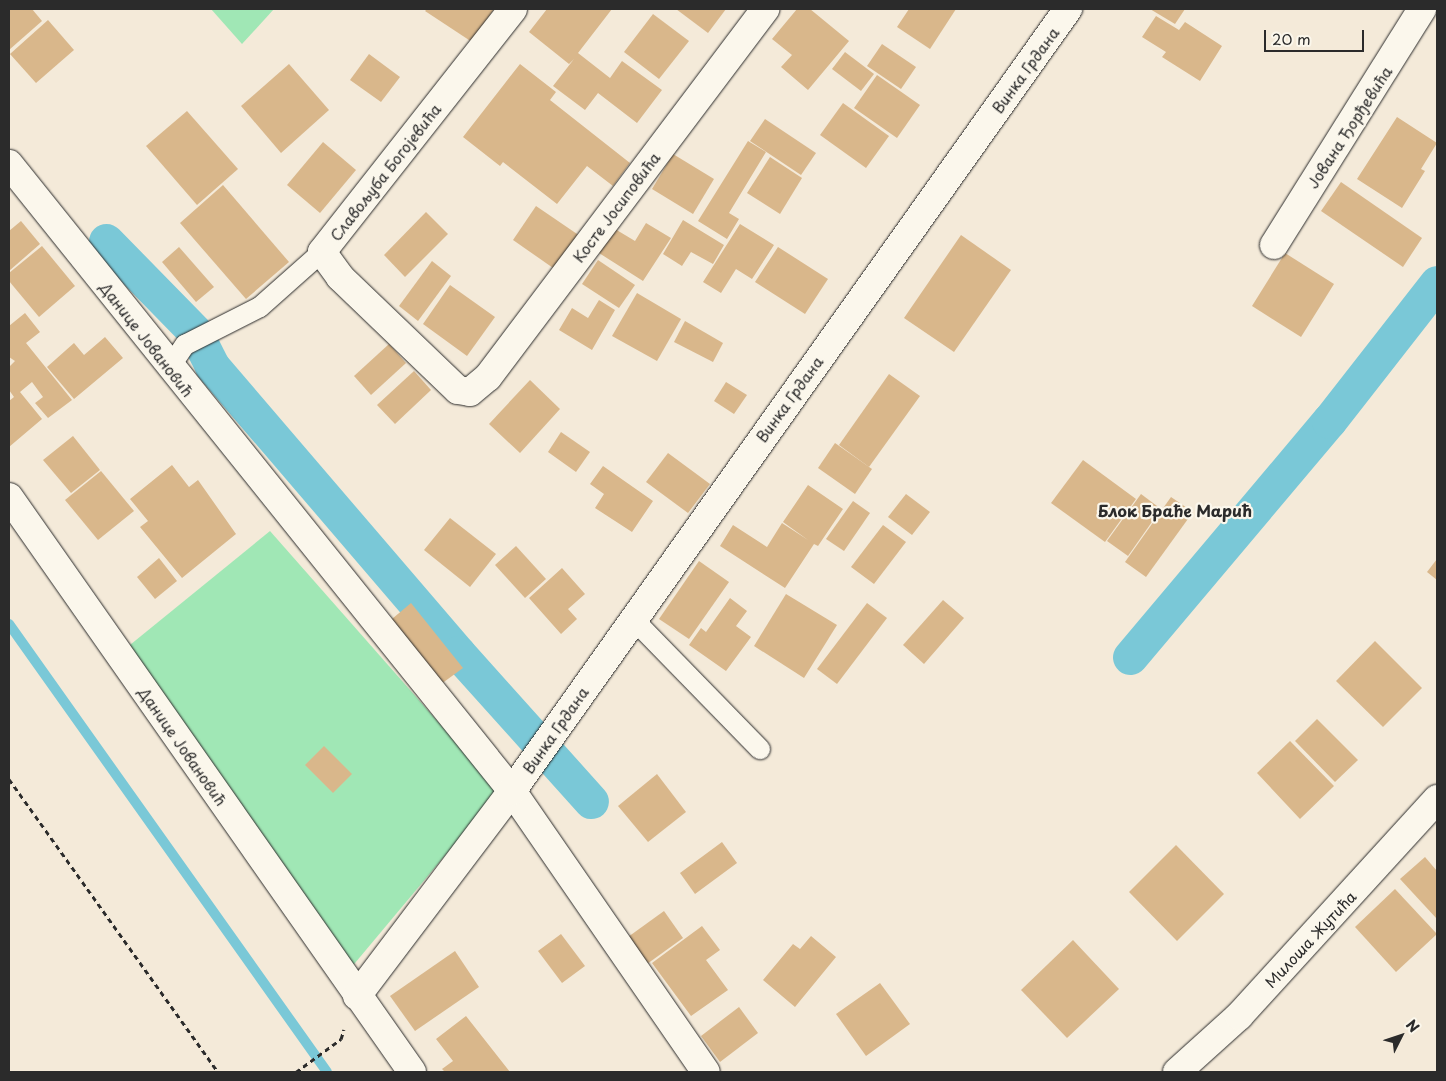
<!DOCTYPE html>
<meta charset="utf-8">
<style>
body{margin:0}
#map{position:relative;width:1446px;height:1081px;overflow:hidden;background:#f4ead9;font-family:"Playpen Sans",sans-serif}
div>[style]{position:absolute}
.green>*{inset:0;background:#a0e7b5}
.stream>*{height:10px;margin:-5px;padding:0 5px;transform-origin:5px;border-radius:5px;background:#7ac8d7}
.canal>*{height:35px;margin:-17.5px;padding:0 17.5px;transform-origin:17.5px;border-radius:17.5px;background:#7ac8d7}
.building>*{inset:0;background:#d9b78b}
.path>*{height:3px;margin-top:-1.5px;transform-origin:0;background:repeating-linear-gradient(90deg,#2b2b2b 0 5px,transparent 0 9px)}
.roads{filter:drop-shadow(0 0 1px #2b2b2b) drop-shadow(0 0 1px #2b2b2b)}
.service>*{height:20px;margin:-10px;padding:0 10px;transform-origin:10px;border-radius:10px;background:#fbf7ec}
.minor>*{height:28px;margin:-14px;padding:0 14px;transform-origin:14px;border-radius:14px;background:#fbf7ec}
span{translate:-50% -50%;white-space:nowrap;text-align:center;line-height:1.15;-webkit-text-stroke:4.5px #fbf7ec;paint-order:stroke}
.street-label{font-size:15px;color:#2b2b2b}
.neighbourhood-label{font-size:16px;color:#2b2b2b;font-weight:700}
.frame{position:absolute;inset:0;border:10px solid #2b2b2b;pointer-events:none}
.north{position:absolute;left:1376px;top:1011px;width:50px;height:50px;-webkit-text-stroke:4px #fbf7ec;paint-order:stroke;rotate:49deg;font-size:14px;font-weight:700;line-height:20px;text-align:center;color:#2b2b2b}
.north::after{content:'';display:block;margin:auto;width:18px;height:22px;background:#2b2b2b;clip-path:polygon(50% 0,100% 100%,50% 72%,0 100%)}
.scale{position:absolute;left:1264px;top:30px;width:100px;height:22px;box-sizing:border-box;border:2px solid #2b2b2b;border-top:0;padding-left:6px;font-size:15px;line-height:18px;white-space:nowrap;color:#2b2b2b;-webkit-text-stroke:4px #fbf7ec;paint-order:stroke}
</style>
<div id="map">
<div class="green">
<div style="clip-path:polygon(211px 9px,274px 9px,242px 44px)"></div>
<div style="clip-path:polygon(270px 531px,499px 791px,350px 969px,125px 649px)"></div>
</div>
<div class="stream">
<div style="left:9px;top:624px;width:549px;rotate:54.63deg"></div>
</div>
<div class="canal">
<div style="left:106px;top:241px;width:127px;rotate:45.6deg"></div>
<div style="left:202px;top:346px;width:22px;rotate:63deg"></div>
<div style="left:212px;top:366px;width:378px;rotate:49.4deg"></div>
<div style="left:458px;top:653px;width:199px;rotate:48.1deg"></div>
<div style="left:1130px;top:657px;width:309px;rotate:-49.9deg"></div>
<div style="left:1329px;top:421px;width:175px;rotate:-52deg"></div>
</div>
<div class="building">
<div style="clip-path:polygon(9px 9px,32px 9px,42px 21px,9px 50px)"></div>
<div style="clip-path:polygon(427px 9px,494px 9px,472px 42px,425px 11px)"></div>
<div style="clip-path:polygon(547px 9px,612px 9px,578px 53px,610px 78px,622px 61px,662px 90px,637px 123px,598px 93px,585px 110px,553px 86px,574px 59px,569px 64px,529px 32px)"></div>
<div style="clip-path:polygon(676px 9px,726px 9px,708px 33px)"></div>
<div style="clip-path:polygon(797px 9px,810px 9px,849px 41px,808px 90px,781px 67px,792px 55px,772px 39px)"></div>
<div style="clip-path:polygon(909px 9px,956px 9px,930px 49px,897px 27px)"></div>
<div style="clip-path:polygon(1150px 9px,1185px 9px,1175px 24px)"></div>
<div style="clip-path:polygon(653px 14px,689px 41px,659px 79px,624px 52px)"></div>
<div style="clip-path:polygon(1156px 16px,1179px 30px,1185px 22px,1222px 46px,1200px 81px,1162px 57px,1166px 52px,1142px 37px)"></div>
<div style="clip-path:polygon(48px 20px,74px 50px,36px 83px,10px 54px)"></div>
<div style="clip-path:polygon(882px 44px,916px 67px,901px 89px,867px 66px)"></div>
<div style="clip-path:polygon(845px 52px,874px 74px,861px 91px,832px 69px)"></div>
<div style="clip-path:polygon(369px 54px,400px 77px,381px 102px,350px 80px)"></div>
<div style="clip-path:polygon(289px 64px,329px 110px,281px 153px,241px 106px)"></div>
<div style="clip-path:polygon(520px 64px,556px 92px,550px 100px,630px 163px,613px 186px,587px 166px,557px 204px,503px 162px,500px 166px,463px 137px)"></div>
<div style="clip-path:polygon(877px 75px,920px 105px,897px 138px,854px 108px)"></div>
<div style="clip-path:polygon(843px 103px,889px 136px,866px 168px,820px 135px)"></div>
<div style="clip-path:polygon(187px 111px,238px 169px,197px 205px,146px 146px)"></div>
<div style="clip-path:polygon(1397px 117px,1437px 143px,1421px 169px,1425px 171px,1402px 208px,1357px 179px)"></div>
<div style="clip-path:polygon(765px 119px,816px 153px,801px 175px,750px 141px)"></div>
<div style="clip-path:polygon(748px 141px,766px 152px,729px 213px,739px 219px,727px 239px,698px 221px)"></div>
<div style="clip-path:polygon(323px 142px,356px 170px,320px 213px,287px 185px)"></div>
<div style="clip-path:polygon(673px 154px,714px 179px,693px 214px,652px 189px)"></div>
<div style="clip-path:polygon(770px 157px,802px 178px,780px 214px,747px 193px)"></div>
<div style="clip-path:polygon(1341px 182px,1422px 238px,1403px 267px,1321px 211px)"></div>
<div style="clip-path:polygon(223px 185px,289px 262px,246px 299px,180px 223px)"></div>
<div style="clip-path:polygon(536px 206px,580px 236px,556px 270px,513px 240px)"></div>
<div style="clip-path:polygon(426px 212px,448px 234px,405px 277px,384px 255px)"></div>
<div style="clip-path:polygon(683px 220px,724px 245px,713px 264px,691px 252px,682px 266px,663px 254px)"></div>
<div style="clip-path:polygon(21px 221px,40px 244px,9px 271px,9px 231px)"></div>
<div style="clip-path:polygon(646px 223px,671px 238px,643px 281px,599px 253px,615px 229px,635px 241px)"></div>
<div style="clip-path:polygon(740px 224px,774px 245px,752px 279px,736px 269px,721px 293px,703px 282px)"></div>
<div style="clip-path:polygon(961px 235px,1011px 270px,954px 352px,904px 318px)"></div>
<div style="clip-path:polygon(42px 246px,75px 286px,39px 317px,9px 281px,9px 273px)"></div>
<div style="clip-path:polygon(179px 247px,214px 287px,196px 302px,162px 262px)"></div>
<div style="clip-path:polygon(778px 247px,828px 279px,805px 314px,755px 282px)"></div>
<div style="clip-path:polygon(1285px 253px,1334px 284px,1301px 337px,1252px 306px)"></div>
<div style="clip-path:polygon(598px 260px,635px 285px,619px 308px,582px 284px)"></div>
<div style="clip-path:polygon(432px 261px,451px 276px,418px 321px,399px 306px)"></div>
<div style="clip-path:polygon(450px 285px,495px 317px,467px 356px,423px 324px)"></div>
<div style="clip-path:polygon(637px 293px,681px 319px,657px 361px,612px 336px)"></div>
<div style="clip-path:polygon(599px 300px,615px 310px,592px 350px,559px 330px,572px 308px,588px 318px)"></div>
<div style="clip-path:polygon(25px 313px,40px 332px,26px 343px,72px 400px,48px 418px,35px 403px,43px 397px,32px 382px,20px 392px,42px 419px,9px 447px,9px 401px,14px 397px,9px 390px,9px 367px,15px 361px,9px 357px,9px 326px)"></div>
<div style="clip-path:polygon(685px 321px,723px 343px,713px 362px,674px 342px)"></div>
<div style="clip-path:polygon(105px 337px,123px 358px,74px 399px,47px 367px,74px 343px,84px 355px)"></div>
<div style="clip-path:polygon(389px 344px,406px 363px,371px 395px,354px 376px)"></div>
<div style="clip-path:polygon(414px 371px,431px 390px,395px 424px,377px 405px)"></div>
<div style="clip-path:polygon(889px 374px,920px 396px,869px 467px,839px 445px)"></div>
<div style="clip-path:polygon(530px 380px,560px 409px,520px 453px,489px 424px)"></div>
<div style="clip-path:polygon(726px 382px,747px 395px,734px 414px,714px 401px)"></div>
<div style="clip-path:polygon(561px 432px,590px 452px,576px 472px,548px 452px)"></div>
<div style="clip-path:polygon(73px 436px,100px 470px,71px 493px,43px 460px)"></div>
<div style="clip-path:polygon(835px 443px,872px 469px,855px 494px,818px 468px)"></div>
<div style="clip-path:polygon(668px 453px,710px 484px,688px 513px,646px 482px)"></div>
<div style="clip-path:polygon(1083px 460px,1136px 499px,1105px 542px,1051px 503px)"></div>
<div style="clip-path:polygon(172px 465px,189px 487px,198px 480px,236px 534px,182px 578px,140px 527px,148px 521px,130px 499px)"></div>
<div style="clip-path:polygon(603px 466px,653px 501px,632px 532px,595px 508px,604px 494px,590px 484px)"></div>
<div style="clip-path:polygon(101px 471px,134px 511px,98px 540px,65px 500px)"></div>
<div style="clip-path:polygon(808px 485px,843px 509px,818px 546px,814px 544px,785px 588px,720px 546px,733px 525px,767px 547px,782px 523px,808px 540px,783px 522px)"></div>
<div style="clip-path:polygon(906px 494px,930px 512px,912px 535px,888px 517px)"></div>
<div style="clip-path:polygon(1141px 494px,1161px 509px,1128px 556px,1107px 541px)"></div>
<div style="clip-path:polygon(1171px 497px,1193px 512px,1146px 577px,1125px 562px)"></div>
<div style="clip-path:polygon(853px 501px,870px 513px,844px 551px,826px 539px)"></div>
<div style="clip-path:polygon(450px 518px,496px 554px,470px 587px,424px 550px)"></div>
<div style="clip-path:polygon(883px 525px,906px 542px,874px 584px,851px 567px)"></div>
<div style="clip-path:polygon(516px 546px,546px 579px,525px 598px,495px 565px)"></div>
<div style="clip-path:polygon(159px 558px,177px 581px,155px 599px,137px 577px)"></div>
<div style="clip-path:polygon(1437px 559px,1437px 580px,1427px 572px)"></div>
<div style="clip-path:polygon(699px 561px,729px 582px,689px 639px,659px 619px)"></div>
<div style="clip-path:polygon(562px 568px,585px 594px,568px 609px,577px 619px,561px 634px,529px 598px)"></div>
<div style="clip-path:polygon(786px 594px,837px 625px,804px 678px,754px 646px)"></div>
<div style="clip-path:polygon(730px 598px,747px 611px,736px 626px,751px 637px,726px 671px,689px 645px,701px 628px,706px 632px)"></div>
<div style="clip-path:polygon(943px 600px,964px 618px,924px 664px,903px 645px)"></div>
<div style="clip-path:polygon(411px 603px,463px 668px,437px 687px,386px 624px)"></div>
<div style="clip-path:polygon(867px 603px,887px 618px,837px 684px,817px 669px)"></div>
<div style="clip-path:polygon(1375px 641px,1422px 688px,1383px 727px,1336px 681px)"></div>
<div style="clip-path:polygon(1317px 719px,1358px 760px,1335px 782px,1295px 741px)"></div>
<div style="clip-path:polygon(1290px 741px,1334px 786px,1300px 819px,1257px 773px)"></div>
<div style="clip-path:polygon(324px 746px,352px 774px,333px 793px,305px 765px)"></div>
<div style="clip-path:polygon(657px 774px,686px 812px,648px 842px,618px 806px)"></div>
<div style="clip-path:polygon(722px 842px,737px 863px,695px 894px,680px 873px)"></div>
<div style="clip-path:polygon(1176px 845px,1224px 894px,1177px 941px,1129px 892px)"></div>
<div style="clip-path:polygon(1425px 857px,1437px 871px,1437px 919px,1400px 879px)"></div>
<div style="clip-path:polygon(1395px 889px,1437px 934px,1396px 972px,1355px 927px)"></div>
<div style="clip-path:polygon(664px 911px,683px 938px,647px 964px,628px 937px)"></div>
<div style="clip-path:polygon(702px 926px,720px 950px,706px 960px,728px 990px,691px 1016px,652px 963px)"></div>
<div style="clip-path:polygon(561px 934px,585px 966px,562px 983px,538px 951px)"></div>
<div style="clip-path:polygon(811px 936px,836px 957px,795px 1007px,763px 980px,793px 944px,800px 949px)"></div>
<div style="clip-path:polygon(1073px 940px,1119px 989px,1067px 1038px,1021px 990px)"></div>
<div style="clip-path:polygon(455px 951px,479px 987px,415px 1031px,390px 996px)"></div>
<div style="clip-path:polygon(880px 983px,910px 1024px,866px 1056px,836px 1014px)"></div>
<div style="clip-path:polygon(739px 1007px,758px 1033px,720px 1062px,701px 1036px)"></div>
<div style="clip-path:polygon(466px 1016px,510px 1072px,445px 1072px,442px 1069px,453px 1061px,436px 1039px)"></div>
</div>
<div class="path">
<div style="left:9px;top:779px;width:360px;rotate:54.5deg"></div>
<div style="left:296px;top:1072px;width:56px;rotate:-36.3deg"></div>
<div style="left:341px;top:1039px;width:10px;rotate:-73deg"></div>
</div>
<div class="roads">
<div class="service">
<div style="left:170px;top:367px;width:27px;rotate:-56deg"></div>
<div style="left:185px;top:345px;width:84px;rotate:-26.9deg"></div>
<div style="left:260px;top:307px;width:83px;rotate:-41.6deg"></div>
<div style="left:633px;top:619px;width:182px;rotate:45.7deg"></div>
</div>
<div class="minor">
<div style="left:513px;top:9px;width:309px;rotate:128.2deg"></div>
<div style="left:322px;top:252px;width:31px;rotate:54deg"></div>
<div style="left:340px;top:277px;width:163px;rotate:43.8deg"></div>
<div style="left:458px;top:390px;width:12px;rotate:9deg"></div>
<div style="left:470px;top:392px;width:23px;rotate:-40deg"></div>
<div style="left:488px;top:377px;width:461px;rotate:-53deg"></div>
<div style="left:9px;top:164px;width:804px;rotate:51.26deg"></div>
<div style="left:512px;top:791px;width:341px;rotate:55.4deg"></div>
<div style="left:1274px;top:245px;width:279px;rotate:-57.9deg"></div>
<div style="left:9px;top:497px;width:702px;rotate:54.97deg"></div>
<div style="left:357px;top:996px;width:257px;rotate:-52.9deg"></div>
<div style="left:512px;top:791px;width:960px;rotate:-54.59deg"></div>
<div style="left:1177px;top:1072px;width:84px;rotate:-42.1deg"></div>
<div style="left:1239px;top:1016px;width:294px;rotate:-47.6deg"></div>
</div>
</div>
<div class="street-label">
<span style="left:1025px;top:70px;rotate:-54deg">Винка Грдана</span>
<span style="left:1349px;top:127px;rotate:-57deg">Јована Ђорђевића</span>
<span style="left:385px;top:172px;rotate:-52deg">Славољуба Богојевића</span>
<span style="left:616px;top:207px;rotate:-53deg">Косте Јосиповића</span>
<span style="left:147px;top:339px;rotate:52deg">Данице Јовановић</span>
<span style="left:789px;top:399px;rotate:-54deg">Винка Грдана</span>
<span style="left:555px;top:730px;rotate:-55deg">Винка Грдана</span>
<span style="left:183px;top:746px;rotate:55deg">Данице Јовановић</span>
<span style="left:1310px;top:939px;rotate:-47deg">Милоша Жутића</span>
</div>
<div class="neighbourhood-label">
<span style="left:1175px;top:510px">Блок Браће Марић</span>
</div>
<div class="frame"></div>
<div class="north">N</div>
<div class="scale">20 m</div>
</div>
